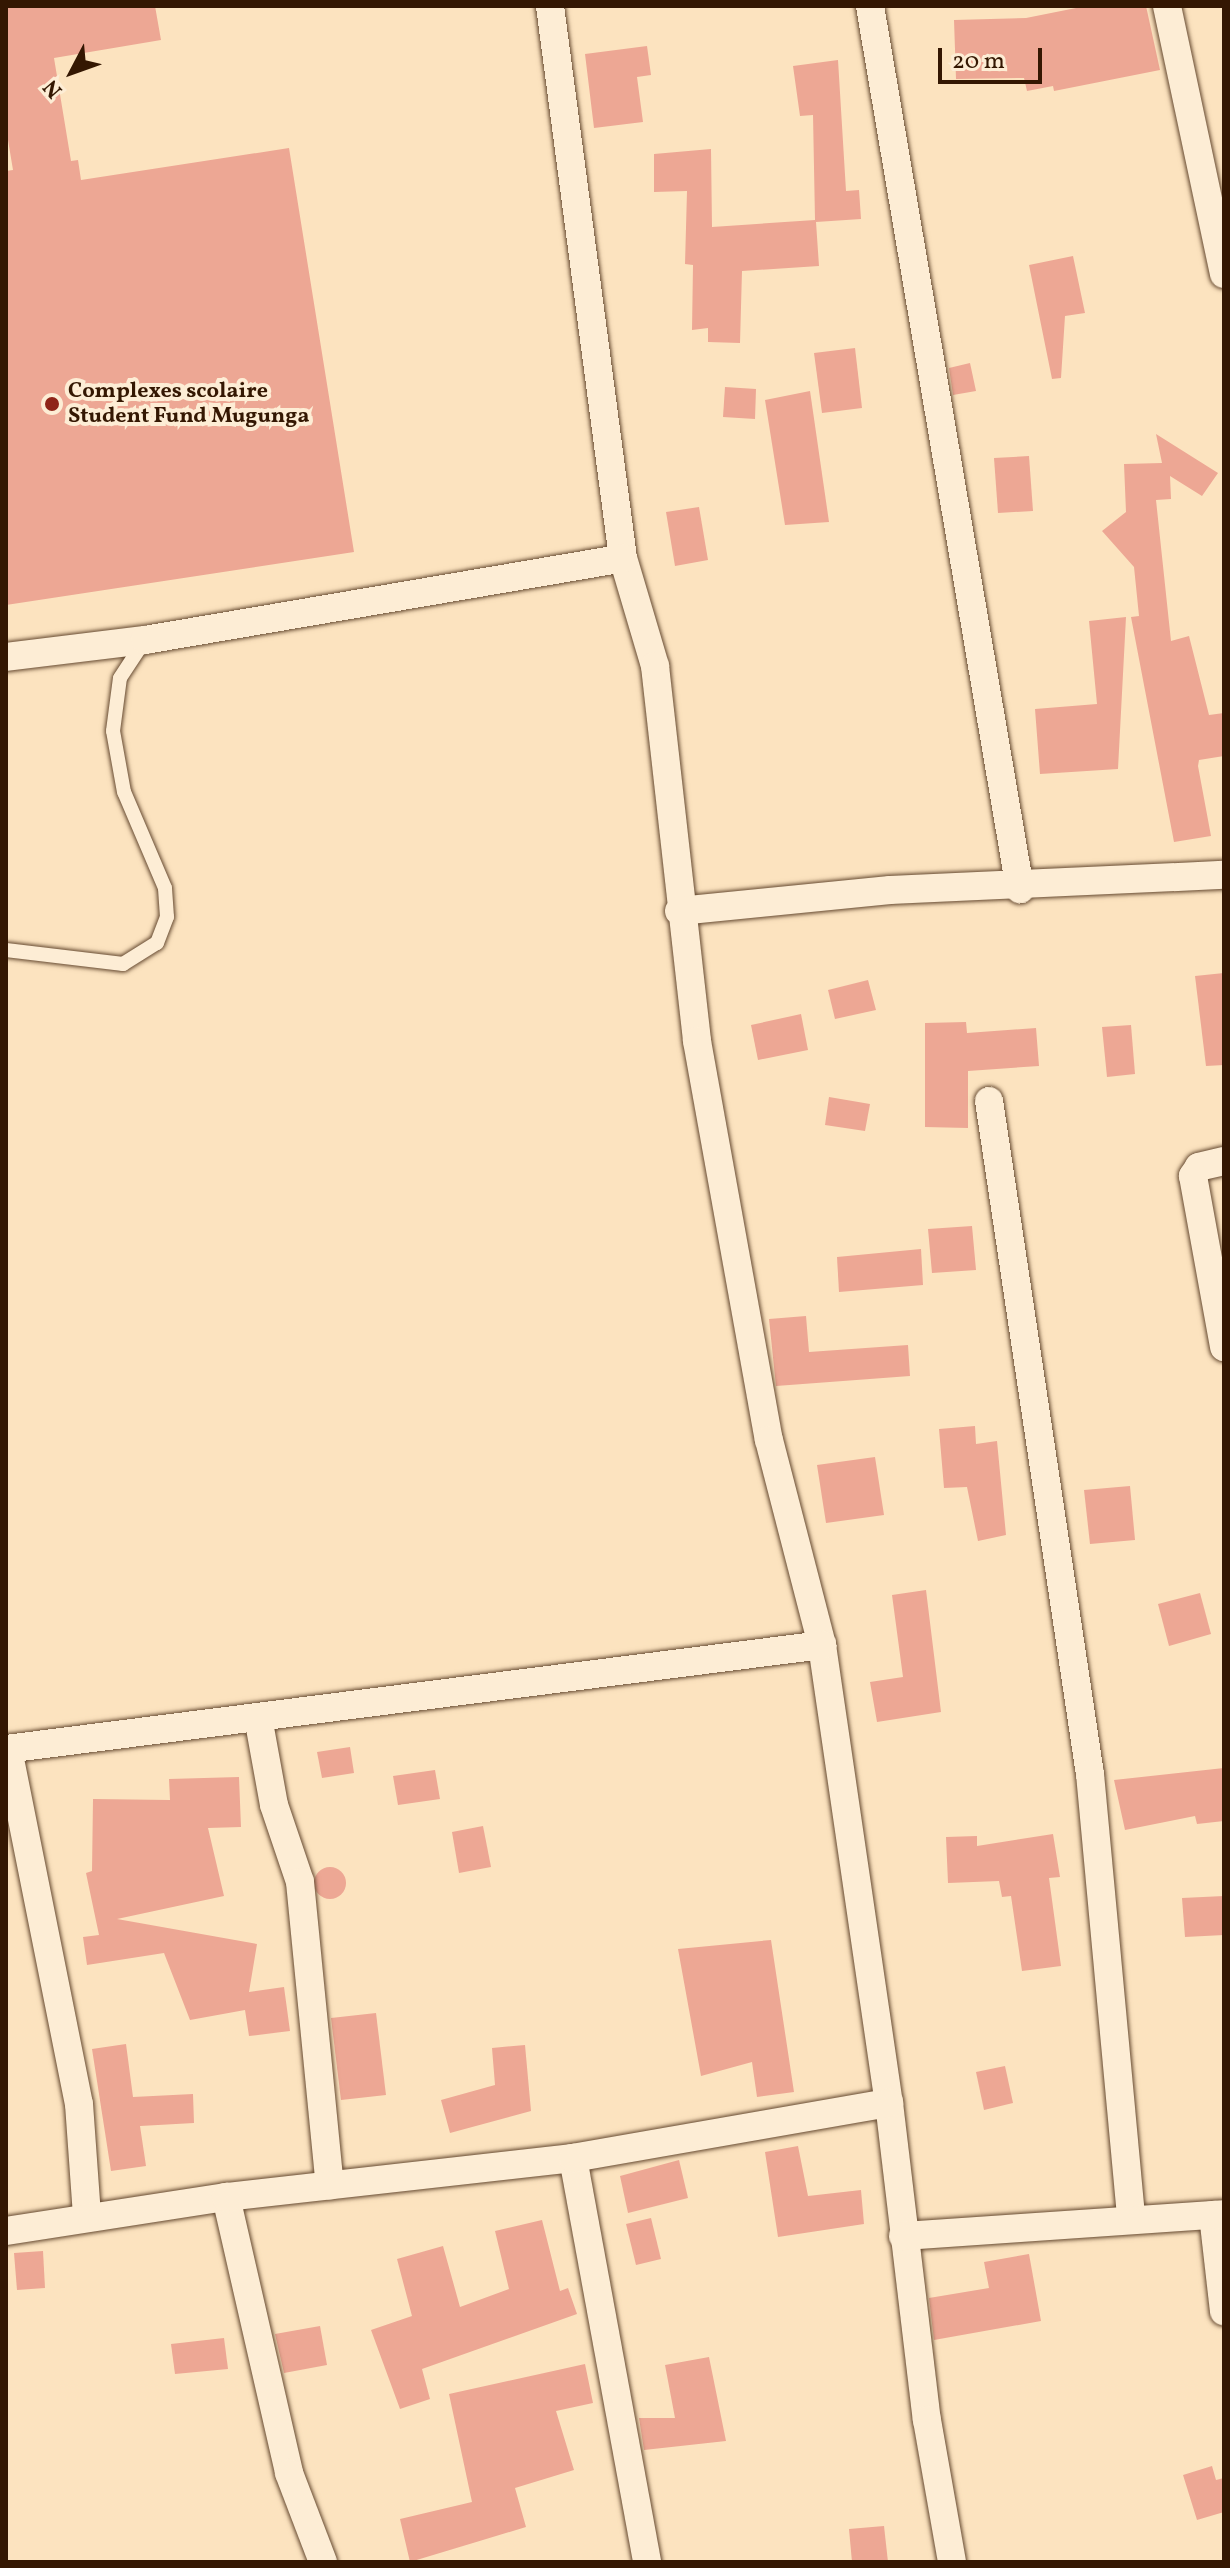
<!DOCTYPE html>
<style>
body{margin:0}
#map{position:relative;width:1230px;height:2568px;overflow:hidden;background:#fce3bf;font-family:Vollkorn,serif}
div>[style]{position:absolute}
.building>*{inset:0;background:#eda794}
.round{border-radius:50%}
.roads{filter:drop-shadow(0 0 2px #664a31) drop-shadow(0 0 2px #664a31)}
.service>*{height:14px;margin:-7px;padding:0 7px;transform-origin:7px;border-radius:7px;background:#fdedd5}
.minor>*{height:28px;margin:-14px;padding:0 14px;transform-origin:14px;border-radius:14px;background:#fdedd5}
.dots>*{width:22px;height:22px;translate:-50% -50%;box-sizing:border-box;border:4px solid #fdedd5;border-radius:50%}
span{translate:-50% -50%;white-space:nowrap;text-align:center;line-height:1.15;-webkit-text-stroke:8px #fdedd5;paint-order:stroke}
.poi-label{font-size:22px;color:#341702;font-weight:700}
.left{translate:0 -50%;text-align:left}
.frame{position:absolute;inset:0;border:8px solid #341702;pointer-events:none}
.north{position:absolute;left:32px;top:32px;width:80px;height:80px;-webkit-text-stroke:6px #fdedd5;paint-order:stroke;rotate:229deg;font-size:22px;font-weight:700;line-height:32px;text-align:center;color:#341702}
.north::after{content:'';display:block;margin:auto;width:28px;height:36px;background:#341702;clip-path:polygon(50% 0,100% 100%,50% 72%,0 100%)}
.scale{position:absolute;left:938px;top:48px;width:104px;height:36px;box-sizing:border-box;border:4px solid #341702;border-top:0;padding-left:10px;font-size:24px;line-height:28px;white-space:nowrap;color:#341702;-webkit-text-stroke:6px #fdedd5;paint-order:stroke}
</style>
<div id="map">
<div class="building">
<div style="clip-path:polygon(6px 6px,155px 6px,161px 40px,54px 58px,71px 161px,78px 160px,81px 180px,289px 148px,354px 552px,6px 605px,6px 171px,13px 170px,6px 128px)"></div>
<div style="clip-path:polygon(1086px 6px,1146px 6px,1160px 70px,1054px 91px,1053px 86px,1027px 91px,1024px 78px,956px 79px,954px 20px,1026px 18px)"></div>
<div style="clip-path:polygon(647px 46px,651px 75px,637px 77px,643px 122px,594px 128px,585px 54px)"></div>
<div style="clip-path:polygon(838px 60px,846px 191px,859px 190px,861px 219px,816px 222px,819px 266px,742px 271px,740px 343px,708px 342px,708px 328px,692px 330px,693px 265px,685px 264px,687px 191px,654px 192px,654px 154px,711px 149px,712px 227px,815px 220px,813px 115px,800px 116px,793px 66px)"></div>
<div style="clip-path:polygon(1073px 256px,1085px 313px,1065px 316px,1061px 378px,1052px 379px,1029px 265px)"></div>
<div style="clip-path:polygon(855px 348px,862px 408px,822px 413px,814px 353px)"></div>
<div style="clip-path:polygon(970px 363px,976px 391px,953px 395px,949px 368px)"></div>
<div style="clip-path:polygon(725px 387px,756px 389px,755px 419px,723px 417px)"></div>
<div style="clip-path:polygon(810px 391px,829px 522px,785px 525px,765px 400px)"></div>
<div style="clip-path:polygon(1156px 434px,1218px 473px,1202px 496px,1170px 476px,1171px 499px,1156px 500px,1171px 641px,1189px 636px,1209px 715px,1224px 713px,1224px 756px,1199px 760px,1198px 766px,1211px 836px,1174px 842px,1131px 617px,1139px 616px,1134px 567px,1102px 531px,1126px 512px,1124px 464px,1162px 463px)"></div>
<div style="clip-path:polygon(1029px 456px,1033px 511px,998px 513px,994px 458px)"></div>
<div style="clip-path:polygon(699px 507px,708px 560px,675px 566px,666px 512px)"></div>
<div style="clip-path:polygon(1126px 617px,1118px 769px,1040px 774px,1035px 709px,1097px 704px,1089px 621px)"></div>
<div style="clip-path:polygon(1224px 973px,1224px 1065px,1206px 1066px,1195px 976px)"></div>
<div style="clip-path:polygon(868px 980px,876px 1010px,835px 1019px,828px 990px)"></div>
<div style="clip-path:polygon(801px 1014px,808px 1050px,758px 1060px,751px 1025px)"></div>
<div style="clip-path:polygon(966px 1022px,967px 1033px,1036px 1028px,1039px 1066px,968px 1071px,968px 1128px,925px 1127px,925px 1023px)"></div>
<div style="clip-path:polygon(1131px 1025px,1135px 1074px,1107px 1077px,1102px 1027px)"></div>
<div style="clip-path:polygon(829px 1097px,870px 1104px,865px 1131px,825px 1125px)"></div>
<div style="clip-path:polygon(972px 1226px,976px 1270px,932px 1273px,928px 1229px)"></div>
<div style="clip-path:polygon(921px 1249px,923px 1285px,839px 1292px,837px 1257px)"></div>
<div style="clip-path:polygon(806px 1316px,809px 1352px,908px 1345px,910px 1376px,776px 1386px,769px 1319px)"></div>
<div style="clip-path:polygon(975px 1426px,976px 1444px,997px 1441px,1006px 1535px,978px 1541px,967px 1487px,944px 1488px,939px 1429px)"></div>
<div style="clip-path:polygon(875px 1457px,884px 1515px,826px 1523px,817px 1465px)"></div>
<div style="clip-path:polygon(1130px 1486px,1135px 1540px,1090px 1544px,1084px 1490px)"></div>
<div style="clip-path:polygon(926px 1590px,941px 1712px,877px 1722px,870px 1682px,903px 1677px,892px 1595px)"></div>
<div style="clip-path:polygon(1200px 1593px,1211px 1634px,1169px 1646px,1158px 1604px)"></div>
<div style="clip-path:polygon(350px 1747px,354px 1773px,322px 1778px,317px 1752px)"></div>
<div style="clip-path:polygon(1224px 1768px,1224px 1821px,1197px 1824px,1195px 1816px,1125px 1830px,1114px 1780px)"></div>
<div style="clip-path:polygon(435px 1770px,440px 1799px,398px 1805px,393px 1776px)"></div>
<div style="clip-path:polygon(239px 1777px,241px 1827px,208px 1828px,224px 1896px,117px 1919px,257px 1944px,249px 1992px,284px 1987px,290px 2031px,249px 2036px,245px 2010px,190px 2020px,164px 1953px,87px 1965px,83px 1937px,99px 1935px,86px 1873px,92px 1871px,93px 1799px,170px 1800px,169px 1779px)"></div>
<div style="clip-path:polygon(483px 1826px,491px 1867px,459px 1873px,452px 1832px)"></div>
<div style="clip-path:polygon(1053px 1834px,1060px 1877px,1049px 1878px,1061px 1966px,1022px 1971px,1011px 1896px,1002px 1897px,999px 1881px,948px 1883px,946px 1837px,977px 1836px,977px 1846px)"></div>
<div class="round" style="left:314px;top:1867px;width:32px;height:32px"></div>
<div style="clip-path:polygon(1224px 1896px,1224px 1935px,1185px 1937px,1182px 1898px)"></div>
<div style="clip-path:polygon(771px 1940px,794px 2092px,757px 2097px,752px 2062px,701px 2076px,678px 1949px)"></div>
<div style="clip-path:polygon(376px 2013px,386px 2095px,341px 2100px,331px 2018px)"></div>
<div style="clip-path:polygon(126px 2044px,133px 2097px,193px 2094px,194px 2123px,140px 2126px,146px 2166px,111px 2171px,92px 2049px)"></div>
<div style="clip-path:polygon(525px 2045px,531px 2111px,450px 2133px,441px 2100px,495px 2085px,492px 2048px)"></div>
<div style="clip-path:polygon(1005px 2066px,1013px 2103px,984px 2110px,976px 2072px)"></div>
<div style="clip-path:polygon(798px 2146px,808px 2196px,861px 2190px,864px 2224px,778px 2237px,765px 2152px)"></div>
<div style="clip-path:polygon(679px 2160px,688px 2198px,628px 2213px,620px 2176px)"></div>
<div style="clip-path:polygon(651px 2218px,661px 2259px,636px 2265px,626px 2224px)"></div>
<div style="clip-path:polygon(542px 2220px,560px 2291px,568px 2288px,577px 2314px,422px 2369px,430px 2399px,400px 2409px,371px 2330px,412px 2316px,397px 2259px,443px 2246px,460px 2307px,509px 2289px,495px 2231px)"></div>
<div style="clip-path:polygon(43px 2251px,45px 2288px,17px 2290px,14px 2253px)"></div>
<div style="clip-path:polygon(1029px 2254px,1041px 2321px,934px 2340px,929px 2298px,989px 2288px,984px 2262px)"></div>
<div style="clip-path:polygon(320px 2326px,327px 2365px,284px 2373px,275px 2334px)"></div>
<div style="clip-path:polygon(224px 2338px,228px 2369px,175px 2374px,171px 2344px)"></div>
<div style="clip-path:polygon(709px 2357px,726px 2441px,644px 2450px,639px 2418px,675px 2418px,665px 2365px)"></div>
<div style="clip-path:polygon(585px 2364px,593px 2403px,556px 2411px,574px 2470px,515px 2488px,526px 2527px,410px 2562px,400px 2519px,472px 2502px,449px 2394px)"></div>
<div style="clip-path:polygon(1212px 2466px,1216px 2480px,1224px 2478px,1224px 2512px,1197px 2520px,1183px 2475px)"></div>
<div style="clip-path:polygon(884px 2526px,888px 2562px,852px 2562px,849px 2529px)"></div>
</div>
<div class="roads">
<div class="service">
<div style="left:6px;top:950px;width:118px;rotate:6.8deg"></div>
<div style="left:123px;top:964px;width:40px;rotate:-32deg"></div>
<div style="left:157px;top:943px;width:28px;rotate:-69deg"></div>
<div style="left:167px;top:917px;width:29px;rotate:-94deg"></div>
<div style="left:165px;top:888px;width:104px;rotate:-113.1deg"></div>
<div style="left:124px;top:792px;width:62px;rotate:-100.2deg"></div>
<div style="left:113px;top:731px;width:53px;rotate:-82.5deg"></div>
<div style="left:120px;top:678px;width:45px;rotate:-56.7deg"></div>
</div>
<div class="minor">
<div style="left:550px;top:6px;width:557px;rotate:82.47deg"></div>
<div style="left:623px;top:558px;width:113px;rotate:73.5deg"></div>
<div style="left:655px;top:666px;width:377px;rotate:83.6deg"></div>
<div style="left:697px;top:1041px;width:405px;rotate:79.8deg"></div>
<div style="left:769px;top:1440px;width:212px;rotate:75.5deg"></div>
<div style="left:822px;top:1645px;width:463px;rotate:81.7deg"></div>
<div style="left:889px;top:2103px;width:319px;rotate:83.2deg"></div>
<div style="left:927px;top:2420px;width:144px;rotate:80deg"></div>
<div style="left:870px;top:6px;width:896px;rotate:80.36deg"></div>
<div style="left:1167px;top:6px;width:274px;rotate:78deg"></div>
<div style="left:6px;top:657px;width:140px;rotate:-7deg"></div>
<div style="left:145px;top:640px;width:485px;rotate:-9.7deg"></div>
<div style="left:679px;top:911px;width:212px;rotate:-5.7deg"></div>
<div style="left:890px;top:890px;width:334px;rotate:-2.6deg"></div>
<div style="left:989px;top:1101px;width:681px;rotate:81.47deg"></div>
<div style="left:1090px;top:1774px;width:446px;rotate:84.7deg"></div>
<div style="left:1224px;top:1161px;width:26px;rotate:167deg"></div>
<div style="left:1199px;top:1167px;width:11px;rotate:124deg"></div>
<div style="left:1193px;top:1176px;width:174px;rotate:79.7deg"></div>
<div style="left:258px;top:1717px;width:89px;rotate:79.7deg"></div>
<div style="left:274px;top:1805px;width:81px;rotate:71.3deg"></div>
<div style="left:300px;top:1882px;width:305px;rotate:84.4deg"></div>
<div style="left:6px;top:1749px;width:823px;rotate:-7.26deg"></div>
<div style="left:8px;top:1749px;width:362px;rotate:78.7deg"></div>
<div style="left:79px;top:2104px;width:112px;rotate:85.9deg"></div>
<div style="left:573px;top:2158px;width:411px;rotate:79.6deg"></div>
<div style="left:226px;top:2197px;width:283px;rotate:77.1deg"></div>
<div style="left:289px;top:2473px;width:95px;rotate:69.1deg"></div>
<div style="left:1213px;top:2215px;width:97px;rotate:83.5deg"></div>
<div style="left:6px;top:2231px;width:223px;rotate:-8.8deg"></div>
<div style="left:226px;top:2197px;width:349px;rotate:-6.4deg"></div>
<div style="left:573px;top:2158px;width:321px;rotate:-9.9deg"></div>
<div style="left:903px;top:2236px;width:322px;rotate:-3.9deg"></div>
</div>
</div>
<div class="dots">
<div style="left:52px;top:404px;background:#8f2418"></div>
</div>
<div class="poi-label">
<span class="left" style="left:68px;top:404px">Complexes scolaire<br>Student Fund Mugunga</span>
</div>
<div class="frame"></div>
<div class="north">N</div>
<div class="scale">20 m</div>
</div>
